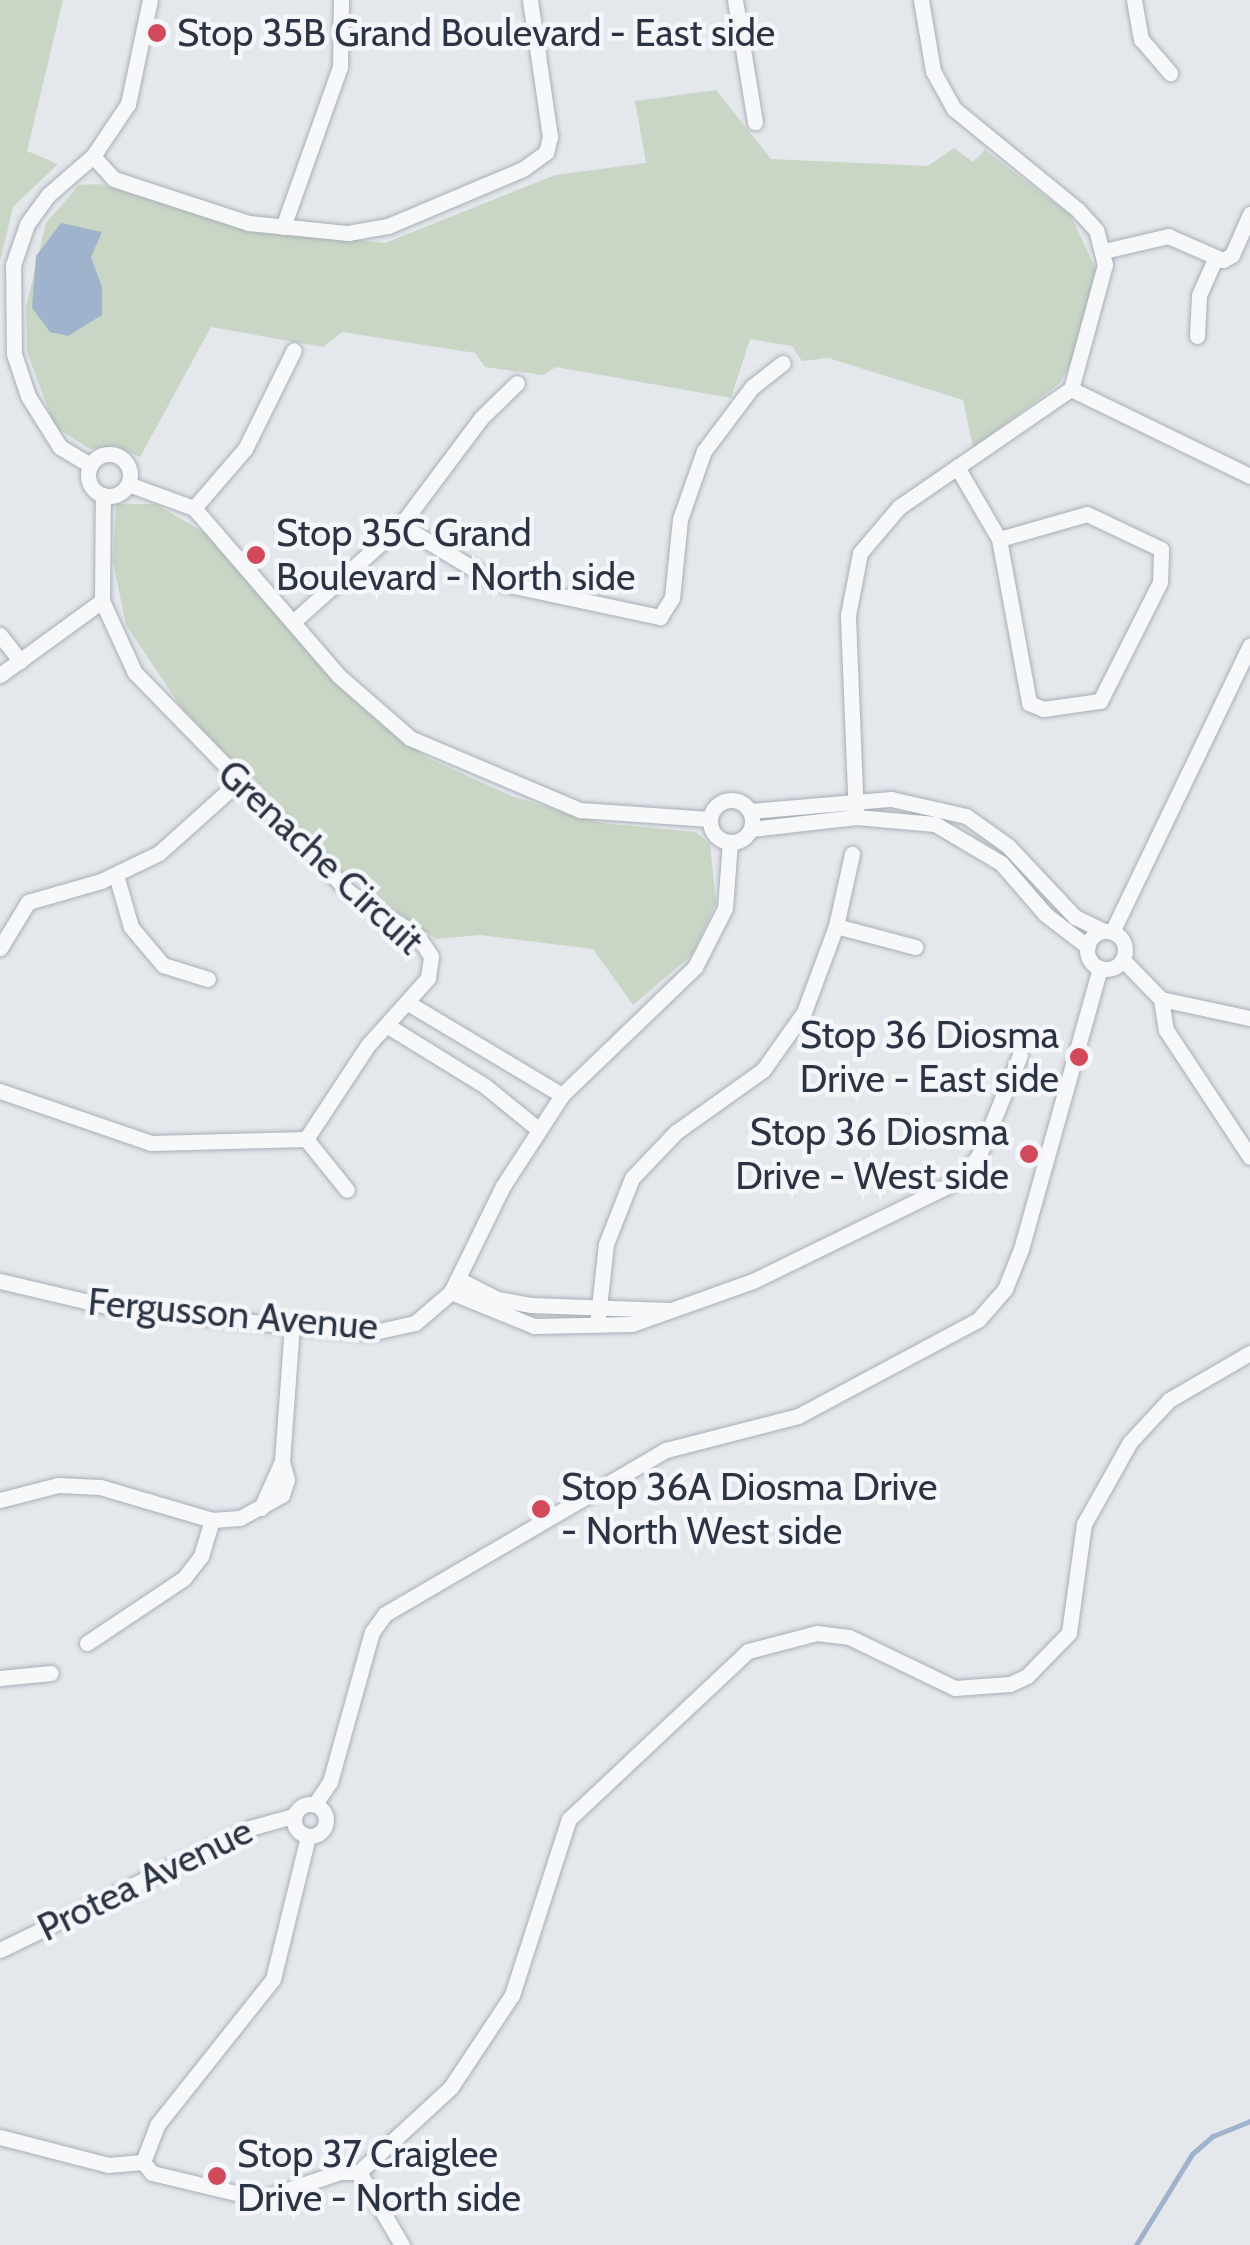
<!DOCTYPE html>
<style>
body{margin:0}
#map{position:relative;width:1250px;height:2245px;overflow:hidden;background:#e4e7ec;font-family:Cabin,sans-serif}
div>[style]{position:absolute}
.green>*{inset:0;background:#c9d6c5}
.water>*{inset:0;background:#9fb4cc}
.stream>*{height:5px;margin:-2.5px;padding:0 2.5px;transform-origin:2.5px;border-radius:2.5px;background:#9fb4cc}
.roads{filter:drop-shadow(0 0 2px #a9aeb7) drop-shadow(0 0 2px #a9aeb7)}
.street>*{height:15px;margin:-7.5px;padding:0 7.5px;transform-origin:7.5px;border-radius:7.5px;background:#f7f8fa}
.street>.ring{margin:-7.5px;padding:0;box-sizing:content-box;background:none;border:15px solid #f7f8fa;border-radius:50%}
.dots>*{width:28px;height:28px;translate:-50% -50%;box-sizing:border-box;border:5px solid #f4f6f9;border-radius:50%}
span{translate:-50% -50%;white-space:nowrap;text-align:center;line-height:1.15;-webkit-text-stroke:9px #f4f6f9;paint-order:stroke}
.poi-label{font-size:38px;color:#2b3445}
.left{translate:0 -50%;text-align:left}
.right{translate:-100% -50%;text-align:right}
.street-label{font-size:38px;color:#2b3445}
</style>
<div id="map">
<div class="green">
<div style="clip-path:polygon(0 0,63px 0,27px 151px,58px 164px,13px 207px,0 262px)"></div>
<div style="clip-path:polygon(716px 90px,771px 159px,928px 166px,954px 148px,973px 162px,985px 150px,1071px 216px,1096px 270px,1073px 361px,1059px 384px,973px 448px,963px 400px,828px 358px,802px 361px,792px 346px,750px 339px,731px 398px,556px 367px,543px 375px,485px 367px,475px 353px,342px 332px,323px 347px,211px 327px,140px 457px,116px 446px,90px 449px,55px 427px,27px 352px,26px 307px,46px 223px,79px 185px,100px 184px,239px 228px,385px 243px,555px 175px,646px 163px,635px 101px)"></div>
<div style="clip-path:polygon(116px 504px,156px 504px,210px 536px,353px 699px,426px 757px,511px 796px,601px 823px,696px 832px,710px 844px,716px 903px,692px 955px,633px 1005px,593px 949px,480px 935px,436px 939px,342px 871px,183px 710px,126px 625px,113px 562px)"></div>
</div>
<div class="water">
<div style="clip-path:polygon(61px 223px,102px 232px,91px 257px,102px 287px,102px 315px,68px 336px,50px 332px,32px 308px,36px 256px)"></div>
</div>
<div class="stream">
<div style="left:1136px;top:2245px;width:107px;rotate:-58.4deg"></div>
<div style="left:1192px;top:2154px;width:28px;rotate:-41deg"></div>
<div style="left:1213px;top:2136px;width:40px;rotate:-22deg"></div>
</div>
<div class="roads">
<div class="street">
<div style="left:735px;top:0;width:124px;rotate:80.7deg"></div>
<div style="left:1134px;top:0;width:40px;rotate:80deg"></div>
<div style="left:1141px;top:39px;width:45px;rotate:49.5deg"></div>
<div style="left:93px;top:156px;width:31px;rotate:48deg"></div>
<div style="left:114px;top:179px;width:142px;rotate:18.1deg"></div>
<div style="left:249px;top:223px;width:100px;rotate:5.8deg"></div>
<div style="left:348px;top:233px;width:41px;rotate:-9.9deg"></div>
<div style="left:388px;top:226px;width:147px;rotate:-22.9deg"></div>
<div style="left:523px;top:169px;width:29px;rotate:-36deg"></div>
<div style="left:546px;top:152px;width:16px;rotate:-75deg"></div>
<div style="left:550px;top:137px;width:138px;rotate:-98.3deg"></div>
<div style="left:283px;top:227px;width:170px;rotate:-70.4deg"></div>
<div style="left:340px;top:67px;width:67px;rotate:-89.1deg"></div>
<div style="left:1104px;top:251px;width:66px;rotate:-13.2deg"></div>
<div style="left:1168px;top:236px;width:60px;rotate:23.6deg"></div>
<div style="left:1223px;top:260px;width:10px;rotate:-29deg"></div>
<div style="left:1232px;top:255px;width:45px;rotate:-66.3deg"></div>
<div style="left:1197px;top:336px;width:41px;rotate:-87.2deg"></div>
<div style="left:1199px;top:295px;width:39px;rotate:-66deg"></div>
<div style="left:1071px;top:389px;width:199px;rotate:25.9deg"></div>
<div class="ring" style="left:88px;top:454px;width:27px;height:27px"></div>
<div style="left:90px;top:465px;width:35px;rotate:-149deg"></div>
<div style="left:60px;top:447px;width:60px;rotate:-122.1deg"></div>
<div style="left:28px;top:396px;width:44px;rotate:-108.4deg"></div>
<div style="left:14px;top:354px;width:89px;rotate:-90.6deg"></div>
<div style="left:13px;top:265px;width:43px;rotate:-71.1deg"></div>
<div style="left:27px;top:224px;width:36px;rotate:-54deg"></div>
<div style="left:48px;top:195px;width:60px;rotate:-40.9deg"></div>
<div style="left:93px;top:156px;width:63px;rotate:-56.1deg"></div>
<div style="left:128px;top:104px;width:106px;rotate:-78.1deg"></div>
<div style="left:957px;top:467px;width:83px;rotate:59.7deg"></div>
<div style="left:999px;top:539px;width:167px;rotate:79.6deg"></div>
<div style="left:1029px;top:703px;width:15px;rotate:23deg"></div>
<div style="left:1043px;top:709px;width:58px;rotate:-8deg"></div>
<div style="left:1100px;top:701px;width:133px;rotate:-63.2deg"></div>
<div style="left:1160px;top:582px;width:33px;rotate:-88deg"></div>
<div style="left:1161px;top:549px;width:82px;rotate:-154.7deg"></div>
<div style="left:1087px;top:514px;width:91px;rotate:164.1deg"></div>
<div style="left:128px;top:484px;width:70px;rotate:20deg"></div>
<div style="left:194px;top:508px;width:222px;rotate:49.2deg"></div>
<div style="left:339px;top:676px;width:94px;rotate:41.1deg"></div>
<div style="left:410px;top:738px;width:185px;rotate:23deg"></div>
<div style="left:580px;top:810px;width:130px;rotate:4deg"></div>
<div style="left:194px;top:508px;width:78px;rotate:-49.2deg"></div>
<div style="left:245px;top:449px;width:110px;rotate:-63.7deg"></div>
<div style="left:401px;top:525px;width:110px;rotate:31.2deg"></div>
<div style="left:495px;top:582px;width:169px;rotate:12deg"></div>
<div style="left:660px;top:617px;width:22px;rotate:-58deg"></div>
<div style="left:672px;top:598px;width:79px;rotate:-84.2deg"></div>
<div style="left:680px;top:519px;width:72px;rotate:-70.6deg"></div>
<div style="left:704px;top:451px;width:80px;rotate:-53.1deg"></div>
<div style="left:752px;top:387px;width:39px;rotate:-38deg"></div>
<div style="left:294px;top:621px;width:144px;rotate:-41.9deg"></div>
<div style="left:401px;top:525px;width:134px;rotate:-53.2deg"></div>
<div style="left:481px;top:418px;width:50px;rotate:-44.2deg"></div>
<div style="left:0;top:635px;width:33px;rotate:52deg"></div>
<div style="left:0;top:675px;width:126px;rotate:-36deg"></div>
<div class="ring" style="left:710px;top:800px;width:27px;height:27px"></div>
<div style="left:750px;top:811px;width:142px;rotate:-4.9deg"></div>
<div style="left:891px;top:799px;width:77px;rotate:12.8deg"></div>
<div style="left:966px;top:816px;width:52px;rotate:35.5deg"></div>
<div style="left:1008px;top:846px;width:98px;rotate:46.7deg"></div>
<div style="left:1075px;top:917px;width:32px;rotate:26deg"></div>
<div style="left:856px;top:817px;width:202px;rotate:-92.3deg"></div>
<div style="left:848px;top:615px;width:63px;rotate:-79deg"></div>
<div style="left:860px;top:553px;width:60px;rotate:-49.7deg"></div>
<div style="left:899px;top:507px;width:209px;rotate:-34.5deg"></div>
<div style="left:1071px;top:389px;width:129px;rotate:-74.7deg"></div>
<div style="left:1105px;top:265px;width:36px;rotate:-104deg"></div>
<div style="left:1096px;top:230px;width:27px;rotate:-132deg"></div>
<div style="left:1078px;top:210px;width:160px;rotate:-140.8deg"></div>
<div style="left:954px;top:109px;width:43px;rotate:-118.9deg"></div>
<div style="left:933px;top:71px;width:72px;rotate:-99.6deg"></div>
<div style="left:751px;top:829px;width:106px;rotate:-6.5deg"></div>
<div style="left:856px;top:817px;width:79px;rotate:5.1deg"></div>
<div style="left:935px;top:824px;width:77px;rotate:30.6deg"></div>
<div style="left:1001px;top:863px;width:67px;rotate:49.2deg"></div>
<div style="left:1045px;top:914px;width:54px;rotate:37.5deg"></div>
<div style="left:116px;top:875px;width:54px;rotate:73.9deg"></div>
<div style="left:131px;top:927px;width:50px;rotate:49.9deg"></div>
<div style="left:163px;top:965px;width:47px;rotate:17.3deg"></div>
<div style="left:836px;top:926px;width:74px;rotate:-77.5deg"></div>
<div class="ring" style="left:1087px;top:931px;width:23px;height:23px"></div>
<div style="left:1112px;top:932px;width:318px;rotate:-64.3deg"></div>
<div style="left:0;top:948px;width:54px;rotate:-58.7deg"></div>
<div style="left:28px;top:902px;width:76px;rotate:-16deg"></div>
<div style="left:101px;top:881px;width:64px;rotate:-25.8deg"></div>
<div style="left:159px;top:853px;width:105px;rotate:-41.9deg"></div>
<div style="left:1123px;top:960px;width:54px;rotate:45.7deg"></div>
<div style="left:1161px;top:999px;width:31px;rotate:81deg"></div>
<div style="left:1166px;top:1030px;width:152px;rotate:56.5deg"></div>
<div style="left:1161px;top:999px;width:91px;rotate:12.1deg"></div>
<div style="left:408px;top:1003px;width:179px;rotate:30.9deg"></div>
<div style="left:388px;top:1026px;width:114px;rotate:31.7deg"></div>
<div style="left:485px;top:1086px;width:68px;rotate:39.1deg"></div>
<div style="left:0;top:1091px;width:160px;rotate:19deg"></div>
<div style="left:151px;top:1143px;width:155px;rotate:-1.5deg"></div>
<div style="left:306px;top:1139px;width:113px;rotate:-56.6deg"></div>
<div style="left:368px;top:1045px;width:90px;rotate:-48.2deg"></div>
<div style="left:428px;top:978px;width:22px;rotate:-82deg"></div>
<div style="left:431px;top:956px;width:25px;rotate:-124deg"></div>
<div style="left:417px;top:935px;width:80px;rotate:-147.7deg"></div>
<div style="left:349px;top:892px;width:306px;rotate:-134.3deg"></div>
<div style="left:135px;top:673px;width:79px;rotate:-114.6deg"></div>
<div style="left:102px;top:601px;width:106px;rotate:-89.5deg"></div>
<div style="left:306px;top:1139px;width:65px;rotate:51.2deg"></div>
<div style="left:458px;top:1279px;width:44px;rotate:27.1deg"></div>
<div style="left:497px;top:1299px;width:35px;rotate:10deg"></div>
<div style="left:531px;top:1305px;width:137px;rotate:2.1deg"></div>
<div style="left:0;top:1281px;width:118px;rotate:13.2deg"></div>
<div style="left:115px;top:1308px;width:178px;rotate:5.8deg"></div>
<div style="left:292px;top:1326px;width:78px;rotate:5.1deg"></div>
<div style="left:370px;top:1333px;width:46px;rotate:-12.5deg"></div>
<div style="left:415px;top:1323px;width:48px;rotate:-40.7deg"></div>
<div style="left:451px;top:1292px;width:118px;rotate:-63.9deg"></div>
<div style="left:503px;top:1186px;width:108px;rotate:-57deg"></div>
<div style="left:562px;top:1095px;width:185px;rotate:-43.9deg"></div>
<div style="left:695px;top:967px;width:66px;rotate:-63deg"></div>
<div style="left:725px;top:908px;width:66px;rotate:-85.7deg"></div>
<div style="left:451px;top:1292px;width:90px;rotate:22.3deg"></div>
<div style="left:534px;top:1326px;width:98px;rotate:-1.2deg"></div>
<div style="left:632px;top:1324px;width:128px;rotate:-19.6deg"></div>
<div style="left:753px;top:1281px;width:233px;rotate:-26deg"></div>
<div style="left:962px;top:1179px;width:29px;rotate:-55deg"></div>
<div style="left:979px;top:1155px;width:108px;rotate:-67.7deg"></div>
<div style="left:597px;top:1325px;width:81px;rotate:-83.7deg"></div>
<div style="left:606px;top:1244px;width:71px;rotate:-68.5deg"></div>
<div style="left:632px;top:1178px;width:64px;rotate:-46.3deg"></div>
<div style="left:676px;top:1132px;width:107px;rotate:-35.5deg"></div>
<div style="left:763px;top:1070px;width:71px;rotate:-54.7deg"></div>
<div style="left:804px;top:1012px;width:92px;rotate:-69.6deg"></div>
<div style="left:836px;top:926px;width:82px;rotate:14.9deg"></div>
<div style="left:0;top:1500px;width:60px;rotate:-14.5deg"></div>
<div style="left:58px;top:1485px;width:42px;rotate:2.7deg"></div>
<div style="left:100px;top:1487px;width:117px;rotate:16.4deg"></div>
<div style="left:212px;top:1520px;width:28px;rotate:-4deg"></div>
<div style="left:240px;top:1518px;width:48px;rotate:-28.7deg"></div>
<div style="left:282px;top:1495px;width:16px;rotate:-72deg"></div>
<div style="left:287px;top:1480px;width:20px;rotate:-105deg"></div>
<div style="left:261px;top:1508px;width:51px;rotate:-65.9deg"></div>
<div style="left:282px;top:1461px;width:135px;rotate:-85.8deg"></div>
<div style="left:87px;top:1643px;width:117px;rotate:-33.8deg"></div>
<div style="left:184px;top:1578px;width:28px;rotate:-52deg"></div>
<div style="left:201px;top:1556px;width:38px;rotate:-73deg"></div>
<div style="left:0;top:1678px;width:51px;rotate:-5.6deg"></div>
<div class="ring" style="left:294px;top:1804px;width:17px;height:17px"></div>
<div style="left:315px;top:1804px;width:27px;rotate:-56deg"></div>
<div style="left:330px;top:1782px;width:156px;rotate:-74.4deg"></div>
<div style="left:372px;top:1632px;width:22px;rotate:-54deg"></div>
<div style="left:385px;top:1614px;width:325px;rotate:-30.3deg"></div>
<div style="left:666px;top:1450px;width:136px;rotate:-14.4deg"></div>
<div style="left:798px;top:1416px;width:204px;rotate:-28.1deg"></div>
<div style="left:978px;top:1320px;width:41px;rotate:-48.9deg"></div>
<div style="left:1005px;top:1289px;width:43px;rotate:-68.2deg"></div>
<div style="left:1021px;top:1249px;width:292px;rotate:-74.3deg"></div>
<div style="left:0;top:1950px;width:278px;rotate:-26deg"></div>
<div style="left:250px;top:1828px;width:45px;rotate:-15.6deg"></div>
<div style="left:0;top:2137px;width:112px;rotate:14.5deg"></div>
<div style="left:108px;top:2165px;width:35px;rotate:-5deg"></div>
<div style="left:143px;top:2162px;width:40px;rotate:-69deg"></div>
<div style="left:157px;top:2125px;width:186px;rotate:-51.5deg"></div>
<div style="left:273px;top:1979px;width:147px;rotate:-76.2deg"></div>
<div style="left:143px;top:2162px;width:14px;rotate:51deg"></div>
<div style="left:152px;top:2173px;width:112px;rotate:13.4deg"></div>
<div style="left:261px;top:2199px;width:83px;rotate:-18.9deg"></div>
<div style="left:340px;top:2172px;width:19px"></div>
<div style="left:359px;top:2172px;width:125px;rotate:-42.7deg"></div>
<div style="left:451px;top:2087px;width:110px;rotate:-56.5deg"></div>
<div style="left:512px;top:1995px;width:185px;rotate:-72.1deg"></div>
<div style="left:569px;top:1819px;width:245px;rotate:-43.2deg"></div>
<div style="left:748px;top:1651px;width:71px;rotate:-14.6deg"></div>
<div style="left:817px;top:1633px;width:32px;rotate:7deg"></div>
<div style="left:849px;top:1637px;width:118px;rotate:25.7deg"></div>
<div style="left:955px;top:1688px;width:55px;rotate:-4.2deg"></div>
<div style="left:1010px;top:1684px;width:19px;rotate:-25deg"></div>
<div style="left:1027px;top:1676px;width:60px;rotate:-45.7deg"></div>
<div style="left:1069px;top:1633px;width:110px;rotate:-82.2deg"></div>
<div style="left:1084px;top:1524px;width:94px;rotate:-60.7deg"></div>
<div style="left:1130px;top:1442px;width:57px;rotate:-47.1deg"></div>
<div style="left:1169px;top:1400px;width:94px;rotate:-30.1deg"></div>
<div style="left:359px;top:2172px;width:85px;rotate:59.5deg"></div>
</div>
</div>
<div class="dots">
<div style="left:157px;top:33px;background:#d1495b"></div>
<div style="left:256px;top:555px;background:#d1495b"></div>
<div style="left:1079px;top:1057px;background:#d1495b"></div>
<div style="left:1029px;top:1154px;background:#d1495b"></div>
<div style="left:541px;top:1509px;background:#d1495b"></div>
<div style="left:217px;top:2176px;background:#d1495b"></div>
</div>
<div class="poi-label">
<span class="left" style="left:177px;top:33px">Stop 35B Grand Boulevard - East side</span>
<span class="left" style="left:276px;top:555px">Stop 35C Grand<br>Boulevard - North side</span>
<span class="right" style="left:1059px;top:1057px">Stop 36 Diosma<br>Drive - East side</span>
<span class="right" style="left:1009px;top:1154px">Stop 36 Diosma<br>Drive - West side</span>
<span class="left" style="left:561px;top:1509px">Stop 36A Diosma Drive<br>- North West side</span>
<span class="left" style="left:237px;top:2176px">Stop 37 Craiglee<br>Drive - North side</span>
</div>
<div class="street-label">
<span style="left:321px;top:857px;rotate:43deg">Grenache Circuit</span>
<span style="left:233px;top:1314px;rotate:5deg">Fergusson Avenue</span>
<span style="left:145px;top:1879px;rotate:-26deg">Protea Avenue</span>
</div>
</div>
